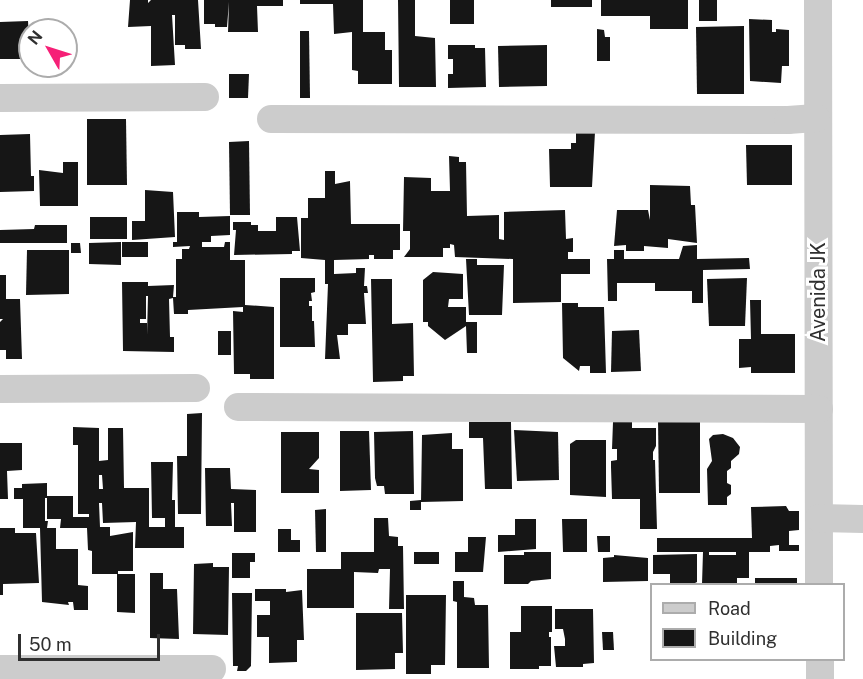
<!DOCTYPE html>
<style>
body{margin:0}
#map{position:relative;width:863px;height:679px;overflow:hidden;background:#fff;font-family:"Public Sans",sans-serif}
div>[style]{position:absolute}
.building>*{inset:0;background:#161616}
.minor>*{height:28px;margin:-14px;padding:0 14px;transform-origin:14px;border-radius:14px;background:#ccc}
span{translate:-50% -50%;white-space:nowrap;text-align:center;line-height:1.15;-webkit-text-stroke:6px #fff;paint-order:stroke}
.street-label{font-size:20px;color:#2f2f2f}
.legend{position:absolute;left:650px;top:583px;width:195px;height:78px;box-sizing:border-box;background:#fff;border:2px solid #acacac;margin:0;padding:8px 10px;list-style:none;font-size:18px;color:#2f2f2f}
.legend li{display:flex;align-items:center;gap:12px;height:30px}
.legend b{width:30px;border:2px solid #acacac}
.north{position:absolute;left:18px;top:18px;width:60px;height:60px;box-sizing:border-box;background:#fff;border:2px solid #acacac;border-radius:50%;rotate:309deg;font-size:16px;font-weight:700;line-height:24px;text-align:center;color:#2f2f2f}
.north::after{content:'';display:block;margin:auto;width:21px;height:27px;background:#f62077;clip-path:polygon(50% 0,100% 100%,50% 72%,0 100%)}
.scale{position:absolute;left:18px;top:634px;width:142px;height:27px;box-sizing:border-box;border:3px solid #2f2f2f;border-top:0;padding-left:8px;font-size:18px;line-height:21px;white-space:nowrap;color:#2f2f2f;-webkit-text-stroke:4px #fff;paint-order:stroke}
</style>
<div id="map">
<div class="building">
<div style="clip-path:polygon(130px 0,148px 0,148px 3px,151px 0,198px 0,201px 49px,185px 49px,185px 45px,175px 45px,175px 15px,172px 15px,175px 65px,151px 66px,151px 26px,128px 27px)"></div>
<div style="clip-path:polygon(204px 0,283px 0,283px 6px,257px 6px,258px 32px,228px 32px,229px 2px,227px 27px,215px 27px,215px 24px,204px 24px)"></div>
<div style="clip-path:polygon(300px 0,363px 0,363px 32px,385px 32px,385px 50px,392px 50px,392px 84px,358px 84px,358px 71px,352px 70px,352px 32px,334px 34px,333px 4px,300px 4px)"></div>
<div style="clip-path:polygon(398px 0,415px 0,415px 36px,435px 38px,436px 87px,399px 87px)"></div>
<div style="clip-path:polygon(450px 0,474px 0,474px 24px,450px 24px)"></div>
<div style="clip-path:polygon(551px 0,592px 0,592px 7px,551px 7px)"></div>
<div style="clip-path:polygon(601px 0,688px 0,688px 29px,650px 29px,650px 16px,601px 16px)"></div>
<div style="clip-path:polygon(699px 0,717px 0,717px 21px,699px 21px)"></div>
<div style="clip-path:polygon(749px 19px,772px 20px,772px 32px,776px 32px,776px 29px,789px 30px,789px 66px,782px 66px,781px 83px,750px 81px)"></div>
<div style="clip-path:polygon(28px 21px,30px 59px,0 59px,0 22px)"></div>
<div style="clip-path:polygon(744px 26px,744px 94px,697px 94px,696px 27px)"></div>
<div style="clip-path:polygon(597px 29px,604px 30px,605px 37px,610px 37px,610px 61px,597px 61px)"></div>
<div style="clip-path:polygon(300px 31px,309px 31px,310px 98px,300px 98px)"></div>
<div style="clip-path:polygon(448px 45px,475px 45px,475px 48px,485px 48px,486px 87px,448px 88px,448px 74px,453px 74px,453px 59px,448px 59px)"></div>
<div style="clip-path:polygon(547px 45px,547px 86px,499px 87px,498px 46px)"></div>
<div style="clip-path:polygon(229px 74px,249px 74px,248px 98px,229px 98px)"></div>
<div style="clip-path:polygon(87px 119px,126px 119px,127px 185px,87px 185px)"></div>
<div style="clip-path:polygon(576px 132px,595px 132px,592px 187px,550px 187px,549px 149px,571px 149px,571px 143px,576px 143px)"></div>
<div style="clip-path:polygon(30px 134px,31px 176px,34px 176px,34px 191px,0 192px,0 135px)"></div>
<div style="clip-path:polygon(249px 141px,250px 215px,230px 215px,229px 142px)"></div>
<div style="clip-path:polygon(746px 145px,792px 145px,792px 185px,747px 185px)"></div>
<div style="clip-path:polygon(449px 156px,459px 157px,459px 162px,466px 162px,467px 216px,499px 215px,499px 239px,504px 240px,504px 212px,565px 210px,566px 239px,573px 238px,573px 252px,568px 252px,568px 259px,590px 259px,590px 274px,561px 274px,561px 302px,513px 303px,513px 259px,455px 257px,454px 245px,450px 244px,450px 248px,443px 248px,443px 257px,404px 257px,410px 249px,410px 231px,403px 231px,404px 177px,431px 178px,431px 191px,450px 191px)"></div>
<div style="clip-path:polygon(63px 162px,78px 162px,78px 206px,40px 206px,39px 170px,63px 173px)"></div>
<div style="clip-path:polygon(325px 171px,335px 171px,335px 184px,350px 181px,351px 224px,400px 224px,400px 250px,393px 250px,393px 259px,374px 259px,374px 255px,369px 255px,369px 259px,334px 260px,334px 274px,356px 273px,356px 268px,365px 268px,364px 286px,367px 286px,368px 293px,364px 293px,366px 324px,348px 324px,348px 335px,337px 335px,340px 359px,325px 359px,328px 284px,325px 284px,325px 260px,301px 258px,301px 218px,308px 218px,308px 198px,325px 198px)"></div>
<div style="clip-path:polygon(650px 185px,690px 186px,691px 205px,695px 205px,697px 243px,668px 239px,668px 248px,644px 246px,644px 251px,626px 251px,626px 245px,614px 246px,617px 210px,648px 210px,650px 220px)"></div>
<div style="clip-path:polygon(145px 190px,173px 192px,175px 237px,132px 240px,132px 221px,145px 221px)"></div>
<div style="clip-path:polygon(evenodd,177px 212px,199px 212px,199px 217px,230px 216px,230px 235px,211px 236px,211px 242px,202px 242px,202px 247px,224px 247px,225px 242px,230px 242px,230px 260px,245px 260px,245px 305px,274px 307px,274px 379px,250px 379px,250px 374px,234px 374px,233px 311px,243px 312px,243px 307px,188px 310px,188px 314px,174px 314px,173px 298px,169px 299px,170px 337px,174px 337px,174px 352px,123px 351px,122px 282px,148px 282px,148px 286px,174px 285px,173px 297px,176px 297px,176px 259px,182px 259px,182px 249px,189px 249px,190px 246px,173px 247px,173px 242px,177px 242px,177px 212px,146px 296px,148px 296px,147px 335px,147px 323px,140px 323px,140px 319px,146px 319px,146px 296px)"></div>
<div style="clip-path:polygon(90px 217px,127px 217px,127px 239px,90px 239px)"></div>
<div style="clip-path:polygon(276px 217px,297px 217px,300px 251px,292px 251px,292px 254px,234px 255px,236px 230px,233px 230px,233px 222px,251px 222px,251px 225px,258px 225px,258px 231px,276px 231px)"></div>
<div style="clip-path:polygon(35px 225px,67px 225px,67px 243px,0 243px,0 230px,34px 229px)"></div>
<div style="clip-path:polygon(121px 242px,121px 265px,89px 264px,89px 243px)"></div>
<div style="clip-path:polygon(122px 242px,148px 242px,148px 257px,122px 257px)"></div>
<div style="clip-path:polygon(71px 243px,80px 243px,81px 253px,71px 253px)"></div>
<div style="clip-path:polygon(697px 245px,697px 259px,749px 258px,750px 269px,703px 270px,703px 303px,692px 303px,692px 291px,655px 291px,655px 283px,617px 283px,617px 301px,608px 301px,607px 259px,614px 259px,614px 250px,624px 250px,624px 259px,679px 259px,683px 246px)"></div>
<div style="clip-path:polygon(27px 250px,69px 250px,69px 294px,26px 295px)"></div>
<div style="clip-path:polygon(466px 259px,477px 259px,477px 265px,504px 265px,502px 315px,469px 315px)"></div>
<div style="clip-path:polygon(433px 272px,463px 274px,463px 299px,449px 299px,448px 307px,466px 307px,466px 322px,477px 322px,477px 353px,467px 353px,466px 326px,445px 340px,428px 326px,428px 322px,423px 322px,423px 280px)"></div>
<div style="clip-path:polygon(0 275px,6px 275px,6px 299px,20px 299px,22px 359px,6px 359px,6px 350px,0 350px,0 322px,3px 319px,0 319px)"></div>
<div style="clip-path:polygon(280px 278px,315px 278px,315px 292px,311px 293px,312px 301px,309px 301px,309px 306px,312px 306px,312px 321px,314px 321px,315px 347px,280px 347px)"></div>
<div style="clip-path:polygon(747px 278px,745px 326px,709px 326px,707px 279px)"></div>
<div style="clip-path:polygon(371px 279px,392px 279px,392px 324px,413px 323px,414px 376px,403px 376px,403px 381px,373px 382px)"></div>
<div style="clip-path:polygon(750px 300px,761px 300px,761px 334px,795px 334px,795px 373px,751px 373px,751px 367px,739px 368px,739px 339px,751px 339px)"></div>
<div style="clip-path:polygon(562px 303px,578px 303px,578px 307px,604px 307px,606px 373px,590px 373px,590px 366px,580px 366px,579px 371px,563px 358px)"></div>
<div style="clip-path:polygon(639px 330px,641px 371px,611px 372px,612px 331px)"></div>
<div style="clip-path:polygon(218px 331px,231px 331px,231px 355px,218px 355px)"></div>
<div style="clip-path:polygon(202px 413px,201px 514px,178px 514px,177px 456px,187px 456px,187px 414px)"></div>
<div style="clip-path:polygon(658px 419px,700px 419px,700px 493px,659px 493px)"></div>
<div style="clip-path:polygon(469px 422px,511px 422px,512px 489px,485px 489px,483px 438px,469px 438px)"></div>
<div style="clip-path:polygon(613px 422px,632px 422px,632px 428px,656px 428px,656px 446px,653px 452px,653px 460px,655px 460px,657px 529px,640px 529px,640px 499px,612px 499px,611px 467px,611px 461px,617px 460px,617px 449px,612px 449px)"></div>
<div style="clip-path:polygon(evenodd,73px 427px,99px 428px,99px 461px,108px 460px,108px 428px,123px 428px,124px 488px,149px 488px,149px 527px,165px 527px,165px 518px,152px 518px,151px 462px,173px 462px,172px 500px,175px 500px,175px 527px,184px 527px,184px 548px,135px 548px,136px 522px,103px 523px,102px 503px,99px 503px,100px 527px,110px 527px,110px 536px,133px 532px,133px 571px,118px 571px,118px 574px,135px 574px,135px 613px,117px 612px,117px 574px,92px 574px,92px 551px,88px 550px,87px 528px,60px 528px,61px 519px,47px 519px,47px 498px,45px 498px,45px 521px,48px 521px,47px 528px,56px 528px,56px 549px,78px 549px,78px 585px,88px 586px,88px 610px,74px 610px,73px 602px,68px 602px,69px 605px,42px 602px,40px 528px,23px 528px,23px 499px,14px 499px,14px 488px,22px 488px,22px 484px,47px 483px,47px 496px,73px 496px,73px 517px,89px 517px,89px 514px,78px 514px,78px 445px,73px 445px,73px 427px,99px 475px,102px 475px,103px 489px,99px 489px,99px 475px)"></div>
<div style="clip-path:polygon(514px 430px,558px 432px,559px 480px,517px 481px)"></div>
<div style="clip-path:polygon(340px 431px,369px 431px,371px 490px,340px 491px)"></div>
<div style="clip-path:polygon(413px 431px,414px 494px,385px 494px,384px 486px,377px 486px,375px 478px,374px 432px)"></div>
<div style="clip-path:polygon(281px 432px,319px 432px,319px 458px,309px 469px,319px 470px,319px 493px,281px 493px)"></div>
<div style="clip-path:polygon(452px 433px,452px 449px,463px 449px,463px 501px,421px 502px,422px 435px)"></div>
<div style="clip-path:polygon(723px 434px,733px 438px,740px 447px,739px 454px,731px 461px,731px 468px,727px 471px,727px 483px,731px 485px,731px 494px,727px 497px,727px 505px,708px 505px,707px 469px,712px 461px,709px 439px,713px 435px)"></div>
<div style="clip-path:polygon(576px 440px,606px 440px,606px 497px,570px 495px,570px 444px)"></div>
<div style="clip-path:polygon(0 443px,22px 443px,22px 470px,7px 471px,8px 499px,0 499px)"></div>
<div style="clip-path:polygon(205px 468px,230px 468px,231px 489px,256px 490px,256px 532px,234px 532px,234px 503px,231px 503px,232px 526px,206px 526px)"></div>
<div style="clip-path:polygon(421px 500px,421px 510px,410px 510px,410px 501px)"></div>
<div style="clip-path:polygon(evenodd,786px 506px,789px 511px,799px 511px,799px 530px,789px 531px,789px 545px,799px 545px,799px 551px,779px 551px,779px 545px,770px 546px,770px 552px,749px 552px,749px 578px,737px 578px,737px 584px,702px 584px,703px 552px,657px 552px,657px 538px,752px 538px,751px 507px,786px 506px,709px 552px,736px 552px,736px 555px,709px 555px,709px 552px)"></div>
<div style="clip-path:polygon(326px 509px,326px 552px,316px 552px,315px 510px)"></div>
<div style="clip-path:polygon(374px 518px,388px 518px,389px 536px,398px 537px,398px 546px,403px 546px,404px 609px,389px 609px,390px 569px,379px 569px,378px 573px,354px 572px,354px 608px,307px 608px,307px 569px,341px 569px,341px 552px,374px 552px)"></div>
<div style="clip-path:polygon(515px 519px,536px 519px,536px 549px,498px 552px,498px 535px,515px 535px)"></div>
<div style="clip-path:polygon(562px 519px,587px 519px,587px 552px,563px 552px)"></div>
<div style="clip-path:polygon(0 528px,15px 528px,15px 533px,36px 533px,39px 583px,3px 584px,3px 595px,0 595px)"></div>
<div style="clip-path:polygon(278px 529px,291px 529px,291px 540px,300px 540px,300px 552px,278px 552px)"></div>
<div style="clip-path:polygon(597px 536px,610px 536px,610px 552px,598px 552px)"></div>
<div style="clip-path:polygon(468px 537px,486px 537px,483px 572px,455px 572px,455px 552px,468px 552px)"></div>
<div style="clip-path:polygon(414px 552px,439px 552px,439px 564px,414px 564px)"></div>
<div style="clip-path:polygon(524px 552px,551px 552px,551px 579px,531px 581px,528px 584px,504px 584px,504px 555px,524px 555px)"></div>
<div style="clip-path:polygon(232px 553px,255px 553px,255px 562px,250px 562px,250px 578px,232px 578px)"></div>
<div style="clip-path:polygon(697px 554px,697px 582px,693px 584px,670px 584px,670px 574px,653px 574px,653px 555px)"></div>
<div style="clip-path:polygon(614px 555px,648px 558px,648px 581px,603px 582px,603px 558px,614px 557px)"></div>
<div style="clip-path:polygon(213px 563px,213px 567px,229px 567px,228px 635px,193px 634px,194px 564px)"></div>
<div style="clip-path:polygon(150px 573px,163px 573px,163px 589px,177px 589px,179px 639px,150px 638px)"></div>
<div style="clip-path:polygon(755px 578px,797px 578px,797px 584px,755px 584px)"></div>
<div style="clip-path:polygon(453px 581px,464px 581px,464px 597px,474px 598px,475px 605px,488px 605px,489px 668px,457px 668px,457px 602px,453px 601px)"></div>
<div style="clip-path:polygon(255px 589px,286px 589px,286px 592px,302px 590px,304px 640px,297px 640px,297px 662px,269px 663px,269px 637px,257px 637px,257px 615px,270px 615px,270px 601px,255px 601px)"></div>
<div style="clip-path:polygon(232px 593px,252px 593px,251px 666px,246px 671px,237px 671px,238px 666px,233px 666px)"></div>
<div style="clip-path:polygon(406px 595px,446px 595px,445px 665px,431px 665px,431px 674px,406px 674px)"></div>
<div style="clip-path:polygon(521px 606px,552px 606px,552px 632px,549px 632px,549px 637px,551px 637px,551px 666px,539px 666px,539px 669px,510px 669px,510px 632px,521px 632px)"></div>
<div style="clip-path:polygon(555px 609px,593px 609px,594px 663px,583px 664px,583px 667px,556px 667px,554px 646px,565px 646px,565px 639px,563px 629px,555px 629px)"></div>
<div style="clip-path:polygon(356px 613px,402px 613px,403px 653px,395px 653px,395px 669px,356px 670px)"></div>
<div style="clip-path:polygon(602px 632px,613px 632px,614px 650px,603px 650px)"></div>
</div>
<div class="minor">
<div style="left:818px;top:0;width:584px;rotate:89.9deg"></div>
<div style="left:0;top:98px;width:205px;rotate:-0.3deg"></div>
<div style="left:271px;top:119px;width:517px;rotate:0.11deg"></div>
<div style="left:788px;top:120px;width:28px;rotate:-4deg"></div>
<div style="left:0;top:389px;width:196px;rotate:-0.3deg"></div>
<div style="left:238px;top:407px;width:581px;rotate:0.2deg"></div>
<div style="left:819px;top:518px;width:44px;rotate:1.3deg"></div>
<div style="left:820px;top:660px;width:19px;rotate:90deg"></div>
<div style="left:0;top:669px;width:212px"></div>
</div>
<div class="street-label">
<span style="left:818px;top:292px;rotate:-90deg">Avenida JK</span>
</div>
<ul class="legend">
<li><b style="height:8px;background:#ccc"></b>Road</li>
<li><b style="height:16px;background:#161616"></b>Building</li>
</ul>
<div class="north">N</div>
<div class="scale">50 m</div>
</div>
